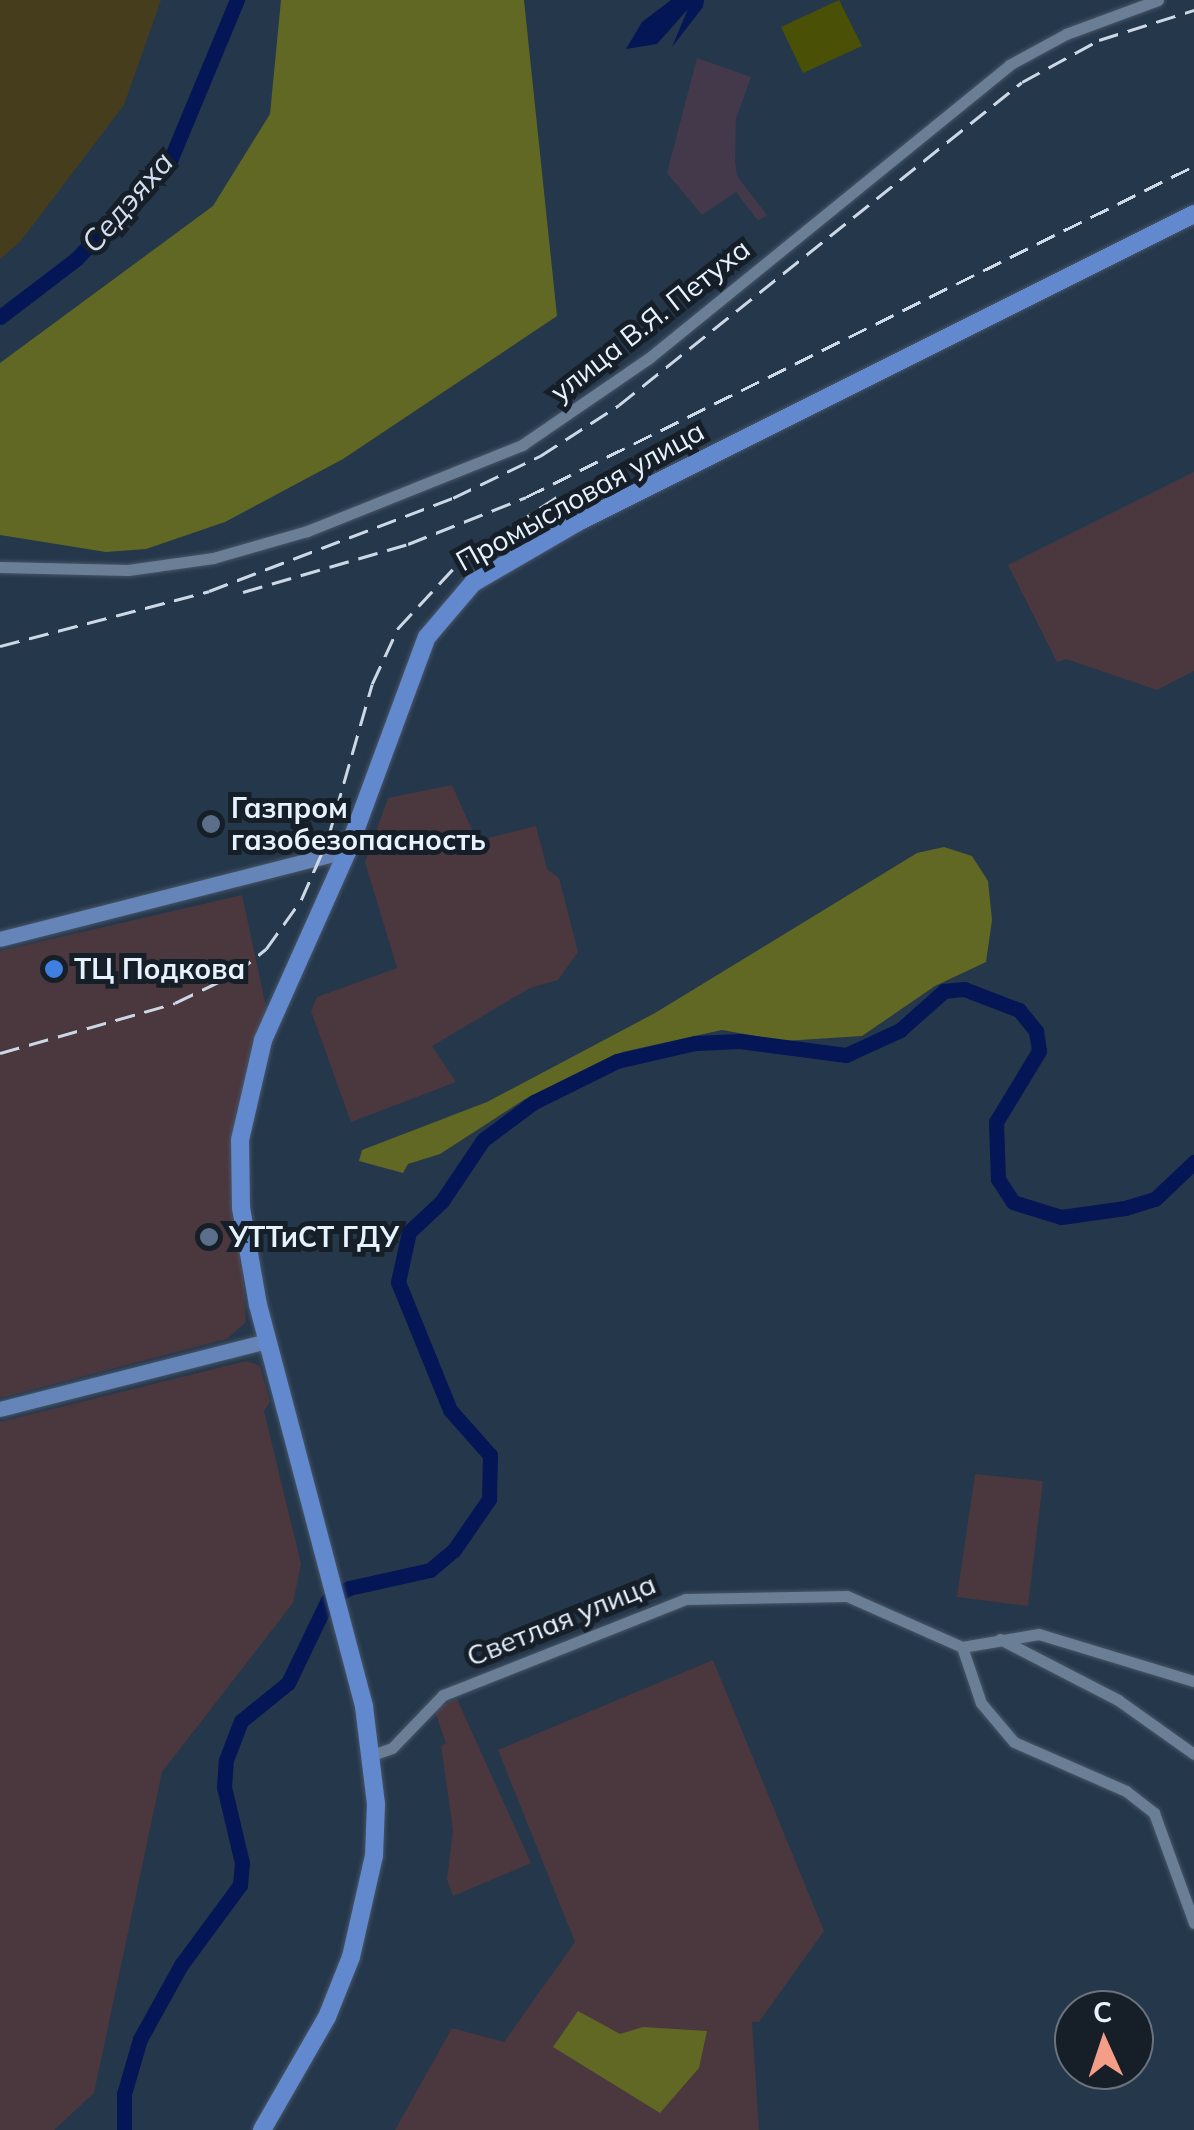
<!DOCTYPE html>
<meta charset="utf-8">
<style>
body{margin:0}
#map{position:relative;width:1194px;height:2130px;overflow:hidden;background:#25374b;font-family:Mulish,sans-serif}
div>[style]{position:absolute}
.commercial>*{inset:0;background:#43394a}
.industrial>*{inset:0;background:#4b373e}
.green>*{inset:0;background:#4a5005}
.forest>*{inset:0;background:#616823}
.sand>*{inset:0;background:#463d1d}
.water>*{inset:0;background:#041655}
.river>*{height:15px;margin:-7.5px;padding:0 7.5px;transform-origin:7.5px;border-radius:7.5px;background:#041655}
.roads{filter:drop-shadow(0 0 2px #465567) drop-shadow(0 0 2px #465567)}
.minor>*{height:11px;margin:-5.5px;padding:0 5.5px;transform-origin:5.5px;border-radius:5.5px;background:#6a7e95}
.major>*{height:15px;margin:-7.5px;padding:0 7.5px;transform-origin:7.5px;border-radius:7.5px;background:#6584b7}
.highway>*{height:18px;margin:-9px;padding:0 9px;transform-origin:9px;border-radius:9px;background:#6288ce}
.rail>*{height:2.5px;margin-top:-1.25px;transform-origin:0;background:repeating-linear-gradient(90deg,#ccd8e6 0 20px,transparent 0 30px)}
.dots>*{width:28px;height:28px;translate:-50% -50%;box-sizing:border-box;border:5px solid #161e27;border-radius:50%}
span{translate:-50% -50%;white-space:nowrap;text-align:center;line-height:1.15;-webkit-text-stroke:10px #161e27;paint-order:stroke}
.street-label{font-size:28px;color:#e7f2ff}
.poi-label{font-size:28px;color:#e7f2ff;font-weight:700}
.left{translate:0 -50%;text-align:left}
.water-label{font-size:30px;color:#d4def1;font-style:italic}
.north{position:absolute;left:1054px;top:1990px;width:100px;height:100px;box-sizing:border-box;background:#161e27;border:2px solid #6a737d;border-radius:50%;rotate:357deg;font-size:28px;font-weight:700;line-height:40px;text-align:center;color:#e7f2ff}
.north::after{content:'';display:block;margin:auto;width:35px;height:45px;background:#f49e87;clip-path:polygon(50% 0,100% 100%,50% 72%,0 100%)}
</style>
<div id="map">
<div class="commercial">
<div style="clip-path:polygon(697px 58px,751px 77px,736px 119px,735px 161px,737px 176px,767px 215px,758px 221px,736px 192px,702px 215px,667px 173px)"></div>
</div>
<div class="industrial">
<div style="clip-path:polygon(1194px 472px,1194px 671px,1157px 690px,1066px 659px,1057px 662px,1008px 565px)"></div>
<div style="clip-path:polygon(452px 785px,477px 841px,536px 826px,547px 869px,559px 878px,578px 952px,558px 980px,530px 988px,432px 1046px,456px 1082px,351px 1122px,311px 1011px,317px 997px,397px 968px,365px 862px,388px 798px)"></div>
<div style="clip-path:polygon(242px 895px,267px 1011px,235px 1131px,246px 1322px,227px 1339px,0 1398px,0 951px)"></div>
<div style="clip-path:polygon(246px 1361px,260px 1366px,270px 1402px,264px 1411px,301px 1564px,293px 1603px,162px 1772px,94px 2093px,54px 2130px,0 2130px,0 1422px)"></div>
<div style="clip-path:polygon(975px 1474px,1043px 1481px,1028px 1606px,957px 1597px)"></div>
<div style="clip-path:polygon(713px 1660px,824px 1931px,759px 2022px,752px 2022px,759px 2130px,395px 2130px,452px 2028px,504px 2042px,575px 1942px,498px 1750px)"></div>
<div style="clip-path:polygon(457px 1699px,531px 1863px,453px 1896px,447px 1879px,453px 1830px,441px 1746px,446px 1743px,434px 1709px)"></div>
</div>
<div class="green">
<div style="clip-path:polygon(839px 0,862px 46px,803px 73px,781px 27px)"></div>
</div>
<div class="forest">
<div style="clip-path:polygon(281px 0,524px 0,557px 316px,343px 459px,225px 522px,146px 549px,106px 552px,0 535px,0 363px,213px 206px,270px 114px)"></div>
<div style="clip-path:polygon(944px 847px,972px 856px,988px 881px,992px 920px,986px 962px,935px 986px,862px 1036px,784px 1041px,722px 1030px,622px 1052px,525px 1099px,440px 1154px,408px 1164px,403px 1173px,359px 1161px,362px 1150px,487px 1102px,655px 1013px,917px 853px)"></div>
<div style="clip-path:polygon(578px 2011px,620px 2034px,643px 2027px,707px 2031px,699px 2068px,660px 2113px,553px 2047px)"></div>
</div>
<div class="sand">
<div style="clip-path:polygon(0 0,161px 0,124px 105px,20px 242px,0 259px)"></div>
</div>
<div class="water">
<div style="clip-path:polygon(671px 0,704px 0,703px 7px,672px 47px,688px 9px,657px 44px,626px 49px,642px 22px)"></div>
</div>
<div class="river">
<div style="left:0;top:317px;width:96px;rotate:-37.3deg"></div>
<div style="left:76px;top:259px;width:134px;rotate:-45.9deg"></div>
<div style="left:169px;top:163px;width:177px;rotate:-67.4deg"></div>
<div style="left:124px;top:2130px;width:36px;rotate:-90deg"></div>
<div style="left:124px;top:2094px;width:57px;rotate:-73.8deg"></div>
<div style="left:140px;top:2039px;width:85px;rotate:-61deg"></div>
<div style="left:181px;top:1965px;width:99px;rotate:-53.6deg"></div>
<div style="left:240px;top:1885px;width:22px;rotate:-85deg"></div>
<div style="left:242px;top:1863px;width:78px;rotate:-103.3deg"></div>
<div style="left:224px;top:1787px;width:27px;rotate:-86deg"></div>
<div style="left:226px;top:1760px;width:42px;rotate:-69deg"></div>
<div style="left:241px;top:1721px;width:60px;rotate:-39deg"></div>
<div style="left:288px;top:1683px;width:92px;rotate:-64.3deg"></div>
<div style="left:328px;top:1600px;width:24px;rotate:-30deg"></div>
<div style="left:349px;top:1588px;width:83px;rotate:-12.5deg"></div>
<div style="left:430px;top:1570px;width:31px;rotate:-40deg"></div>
<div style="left:454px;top:1550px;width:62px;rotate:-55.5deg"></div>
<div style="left:489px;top:1499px;width:44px;rotate:-88.7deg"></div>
<div style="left:490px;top:1455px;width:60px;rotate:-131.6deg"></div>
<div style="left:450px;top:1410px;width:138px;rotate:-112.1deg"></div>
<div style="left:398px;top:1282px;width:51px;rotate:-77.6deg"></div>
<div style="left:409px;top:1232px;width:45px;rotate:-43.2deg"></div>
<div style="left:442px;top:1201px;width:73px;rotate:-56.1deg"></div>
<div style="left:483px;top:1140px;width:64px;rotate:-36.7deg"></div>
<div style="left:534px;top:1102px;width:93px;rotate:-26.3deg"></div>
<div style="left:617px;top:1061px;width:80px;rotate:-13deg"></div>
<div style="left:695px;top:1043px;width:45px;rotate:-2.5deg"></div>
<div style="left:740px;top:1041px;width:107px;rotate:7.5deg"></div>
<div style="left:846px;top:1055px;width:60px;rotate:-24.8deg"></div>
<div style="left:900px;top:1030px;width:59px;rotate:-41.6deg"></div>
<div style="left:944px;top:991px;width:20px;rotate:-6deg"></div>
<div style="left:964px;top:989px;width:59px;rotate:20.9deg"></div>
<div style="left:1019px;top:1010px;width:27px;rotate:51deg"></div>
<div style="left:1036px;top:1031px;width:20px;rotate:81deg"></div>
<div style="left:1039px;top:1051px;width:83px;rotate:121.2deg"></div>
<div style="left:996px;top:1122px;width:57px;rotate:88deg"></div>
<div style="left:998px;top:1179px;width:27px;rotate:57deg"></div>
<div style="left:1013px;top:1202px;width:50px;rotate:17.4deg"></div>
<div style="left:1061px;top:1217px;width:65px;rotate:-8deg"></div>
<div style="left:1125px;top:1208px;width:31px;rotate:-17deg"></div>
<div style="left:1155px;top:1199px;width:54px;rotate:-43.5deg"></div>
</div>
<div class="roads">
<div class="minor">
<div style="left:0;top:567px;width:128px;rotate:1.3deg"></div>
<div style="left:128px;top:570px;width:86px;rotate:-8deg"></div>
<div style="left:213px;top:558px;width:98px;rotate:-16deg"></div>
<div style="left:307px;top:531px;width:232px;rotate:-21.8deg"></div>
<div style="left:522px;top:445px;width:154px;rotate:-34.4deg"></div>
<div style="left:649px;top:358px;width:464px;rotate:-39.1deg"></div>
<div style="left:1009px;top:65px;width:65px;rotate:-28.5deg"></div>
<div style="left:1066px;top:34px;width:98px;rotate:-20.3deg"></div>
<div style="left:1000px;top:1639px;width:133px;rotate:27.3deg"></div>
<div style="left:1118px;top:1700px;width:93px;rotate:35.4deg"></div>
<div style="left:962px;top:1647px;width:59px;rotate:71.3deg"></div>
<div style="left:981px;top:1703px;width:51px;rotate:49.8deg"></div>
<div style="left:1014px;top:1742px;width:122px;rotate:23.6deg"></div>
<div style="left:1126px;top:1791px;width:36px;rotate:38deg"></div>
<div style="left:1154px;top:1813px;width:117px;rotate:70deg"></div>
<div style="left:372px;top:1755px;width:21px;rotate:-19deg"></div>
<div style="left:392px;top:1748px;width:74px;rotate:-46.1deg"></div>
<div style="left:443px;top:1695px;width:260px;rotate:-21.6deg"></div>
<div style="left:685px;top:1599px;width:162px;rotate:-1.1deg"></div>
<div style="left:847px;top:1596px;width:126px;rotate:23.9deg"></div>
<div style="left:962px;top:1647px;width:78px;rotate:-9.6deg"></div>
<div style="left:1039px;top:1634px;width:162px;rotate:16.9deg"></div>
</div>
<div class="major">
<div style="left:0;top:939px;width:359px;rotate:-14.3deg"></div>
<div style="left:0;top:1409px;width:275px;rotate:-14.3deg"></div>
</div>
<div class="highway">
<div style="left:262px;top:2130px;width:130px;rotate:-60.1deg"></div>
<div style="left:327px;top:2017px;width:65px;rotate:-68.2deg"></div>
<div style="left:351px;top:1957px;width:104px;rotate:-77.2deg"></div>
<div style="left:374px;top:1856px;width:52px;rotate:-87.8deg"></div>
<div style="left:376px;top:1804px;width:99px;rotate:-97deg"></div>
<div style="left:364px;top:1706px;width:415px;rotate:-104.8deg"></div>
<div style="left:258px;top:1305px;width:98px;rotate:-99.9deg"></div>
<div style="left:241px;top:1208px;width:68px;rotate:-90.8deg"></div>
<div style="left:240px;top:1140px;width:103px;rotate:-77deg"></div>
<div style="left:263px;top:1040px;width:208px;rotate:-65.9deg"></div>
<div style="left:348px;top:850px;width:227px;rotate:-69.7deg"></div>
<div style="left:427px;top:637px;width:71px;rotate:-49.6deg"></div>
<div style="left:473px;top:583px;width:121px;rotate:-30.2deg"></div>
<div style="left:578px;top:522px;width:689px;rotate:-26.57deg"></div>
</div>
</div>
<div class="rail">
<div style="left:243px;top:592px;width:172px;rotate:-16.2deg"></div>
<div style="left:408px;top:544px;width:127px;rotate:-21.7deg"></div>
<div style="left:526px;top:497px;width:746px;rotate:-26.36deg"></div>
<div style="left:0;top:646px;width:216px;rotate:-14.7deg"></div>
<div style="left:209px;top:591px;width:261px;rotate:-20.9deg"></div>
<div style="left:453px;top:498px;width:97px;rotate:-25.8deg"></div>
<div style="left:540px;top:456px;width:94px;rotate:-32.8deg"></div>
<div style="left:619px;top:405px;width:516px;rotate:-38.71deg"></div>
<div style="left:1022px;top:82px;width:88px;rotate:-28.6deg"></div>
<div style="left:1099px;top:40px;width:100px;rotate:-17.5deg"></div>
<div style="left:0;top:1053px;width:182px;rotate:-15.9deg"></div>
<div style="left:175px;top:1003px;width:67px;rotate:-25.8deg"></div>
<div style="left:235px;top:974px;width:40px;rotate:-39deg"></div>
<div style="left:266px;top:949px;width:60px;rotate:-54.5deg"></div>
<div style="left:301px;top:900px;width:64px;rotate:-66.2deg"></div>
<div style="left:327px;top:841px;width:163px;rotate:-74deg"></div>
<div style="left:372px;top:684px;width:62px;rotate:-65.1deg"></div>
<div style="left:398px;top:628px;width:97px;rotate:-47.1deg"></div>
<div style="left:464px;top:557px;width:114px;rotate:-32.9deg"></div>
</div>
<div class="dots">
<div style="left:211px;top:824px;background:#5c6f8a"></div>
<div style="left:54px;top:969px;background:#3f7fe0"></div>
<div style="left:209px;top:1237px;background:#5c6f8a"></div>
</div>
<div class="street-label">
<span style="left:650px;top:320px;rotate:-38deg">улица В.Я. Петуха</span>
<span style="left:580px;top:496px;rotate:-29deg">Промысловая улица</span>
<span style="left:561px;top:1620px;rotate:-22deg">Светлая улица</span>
</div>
<div class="poi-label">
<span class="left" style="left:231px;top:824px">Газпром<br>газобезопасность</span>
<span class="left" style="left:74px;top:969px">ТЦ Подкова</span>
<span class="left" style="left:229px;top:1237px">УТТиСТ ГДУ</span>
</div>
<div class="water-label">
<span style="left:127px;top:202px;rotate:-49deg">Седэяха</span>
</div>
<div class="north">С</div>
</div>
